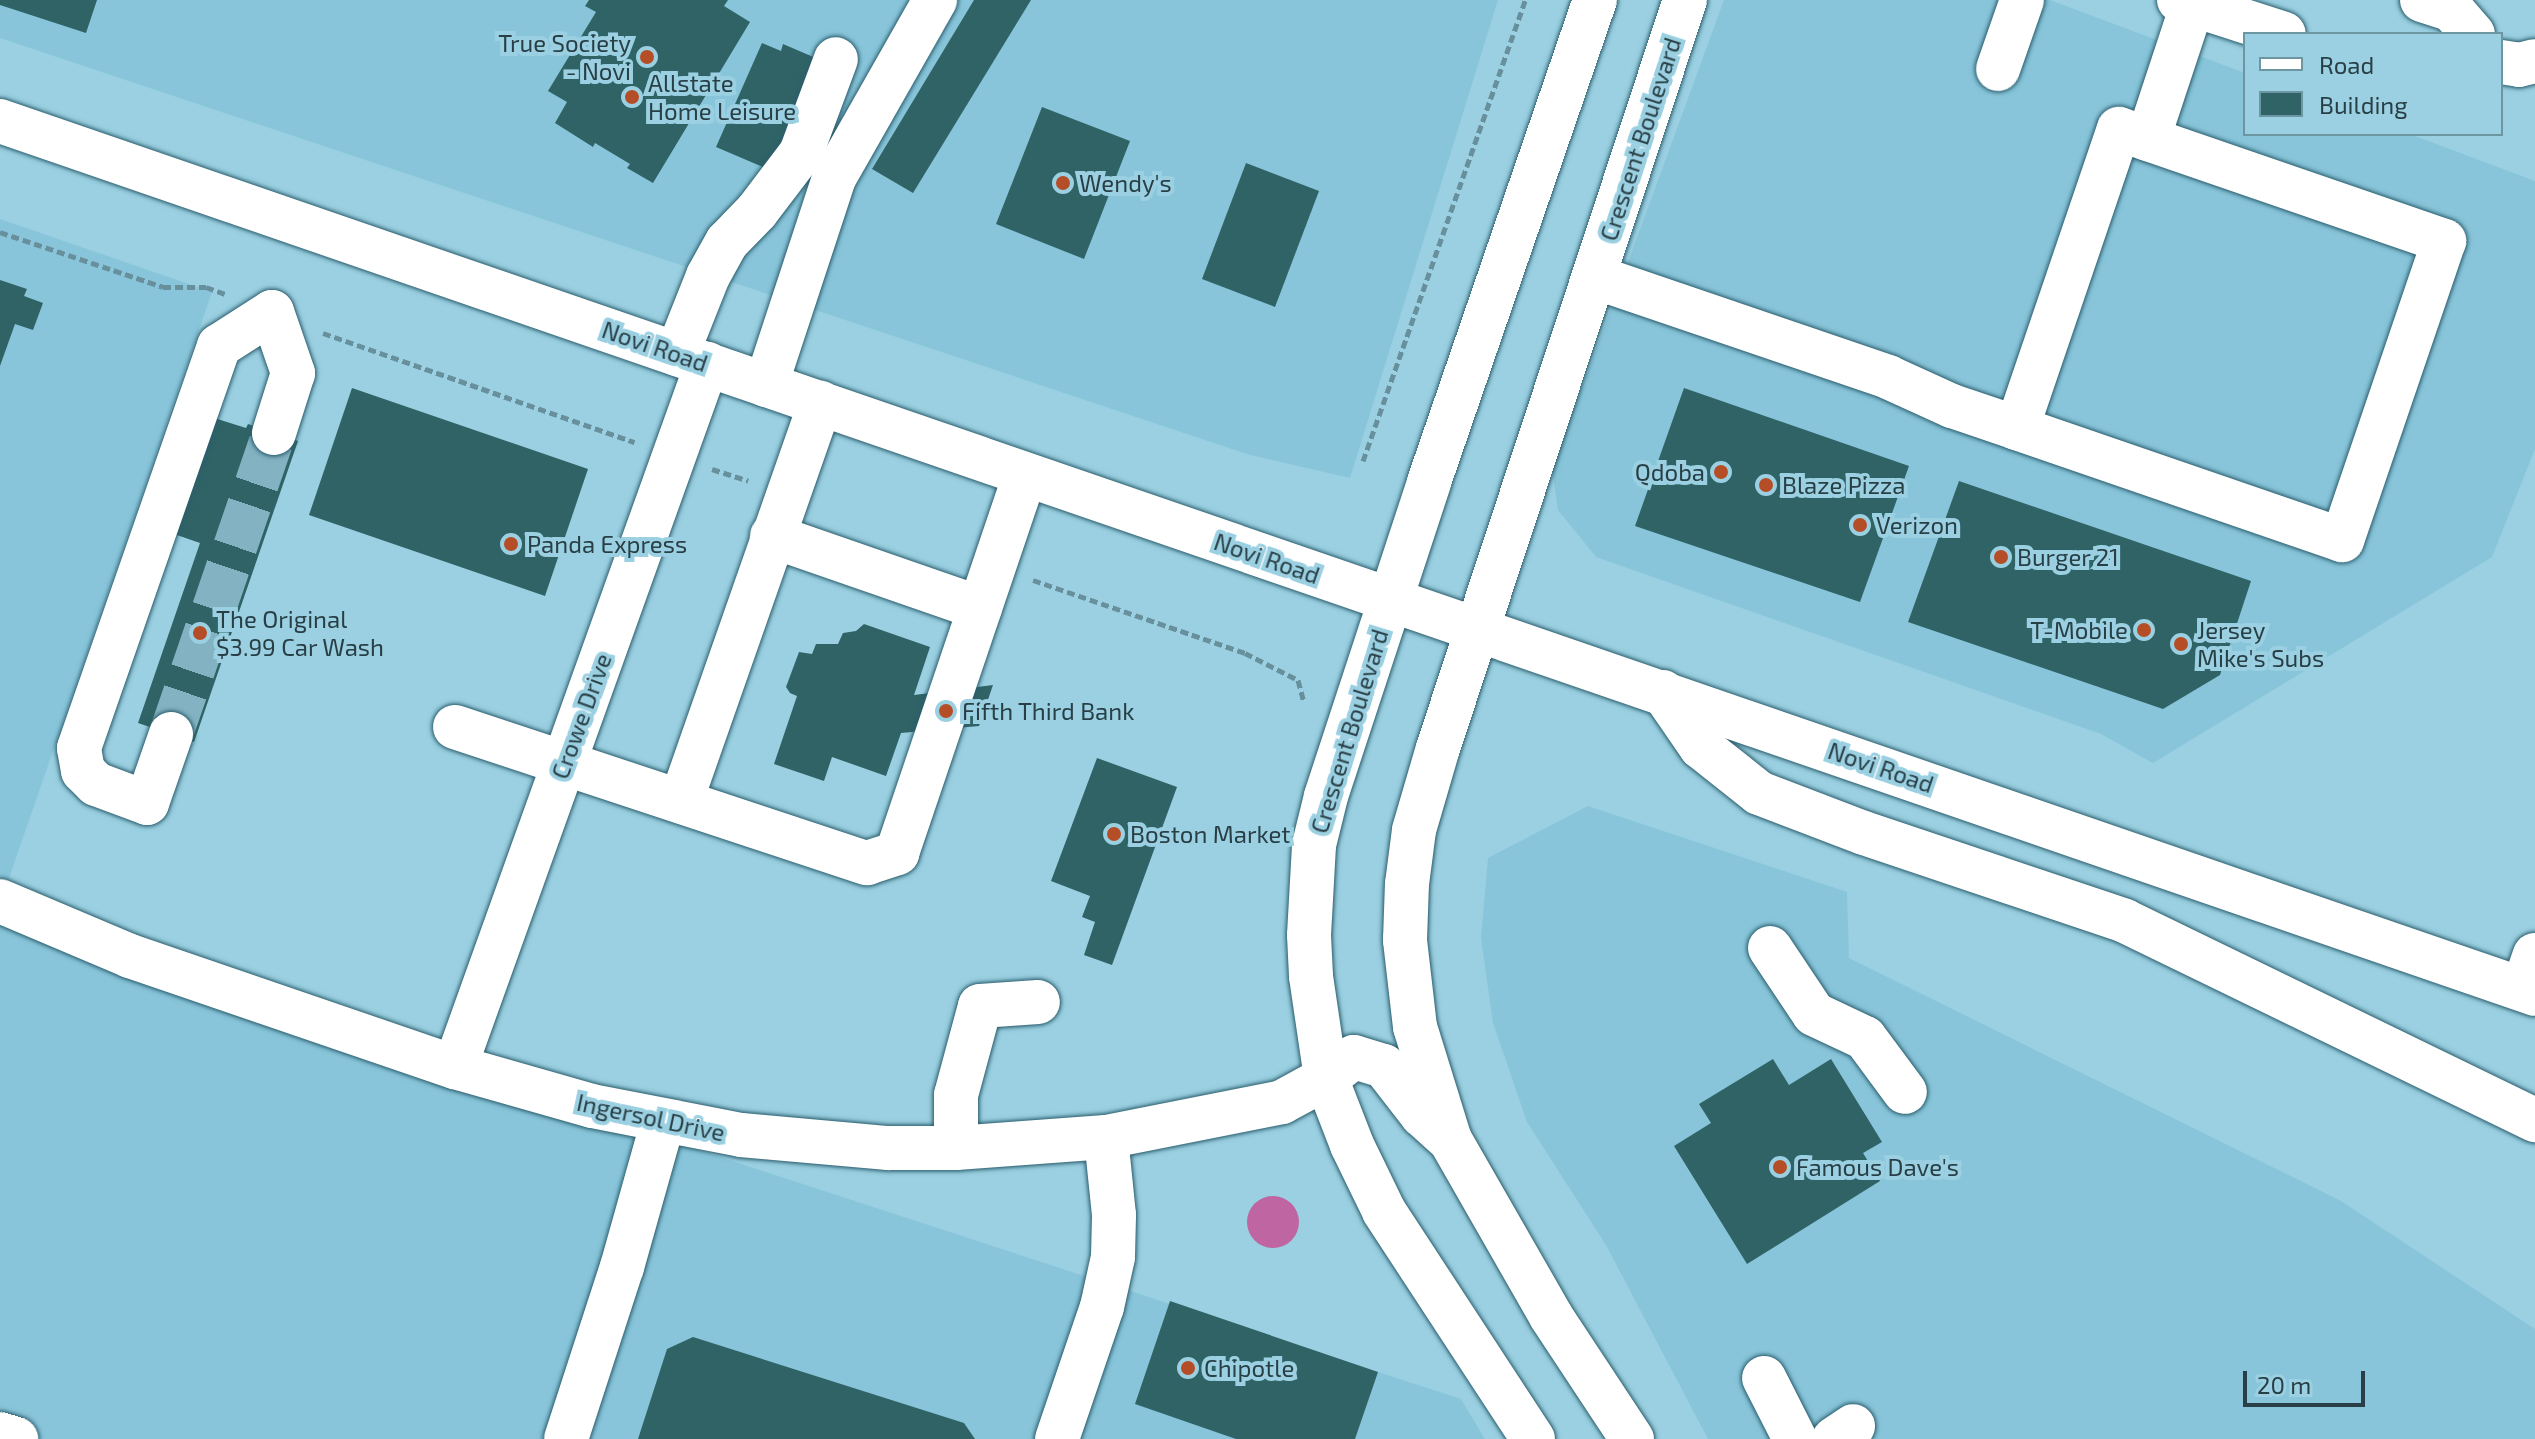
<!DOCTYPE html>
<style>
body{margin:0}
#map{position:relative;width:2535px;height:1439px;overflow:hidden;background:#9ad0e1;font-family:"Exo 2",sans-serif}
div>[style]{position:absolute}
.built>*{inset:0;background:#88c5da}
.water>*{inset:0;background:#be65a2}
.round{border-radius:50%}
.building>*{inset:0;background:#306365}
.minor-tunnel>*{height:44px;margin-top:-22px;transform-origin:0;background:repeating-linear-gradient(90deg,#83b3c2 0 44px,transparent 0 66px)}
.path>*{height:5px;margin-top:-2.5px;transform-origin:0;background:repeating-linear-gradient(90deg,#68909c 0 8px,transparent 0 12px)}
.roads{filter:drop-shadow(0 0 2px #2a5d6d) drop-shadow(0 0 2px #2a5d6d)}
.minor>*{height:44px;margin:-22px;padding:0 22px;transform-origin:22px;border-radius:22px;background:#fff}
.major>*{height:44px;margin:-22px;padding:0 22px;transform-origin:22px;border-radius:22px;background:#fff}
.highway>*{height:44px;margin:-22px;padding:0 22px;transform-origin:22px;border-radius:22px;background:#fff}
.dots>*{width:22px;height:22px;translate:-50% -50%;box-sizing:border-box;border:4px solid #9ad0e1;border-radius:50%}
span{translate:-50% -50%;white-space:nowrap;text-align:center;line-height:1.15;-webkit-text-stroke:8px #9ad0e1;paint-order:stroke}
.poi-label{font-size:24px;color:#293f46}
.right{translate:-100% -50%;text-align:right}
.left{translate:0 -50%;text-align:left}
.street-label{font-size:24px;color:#293f46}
.legend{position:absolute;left:2243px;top:32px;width:260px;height:104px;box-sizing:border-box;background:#9ad0e1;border:2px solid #6d96a3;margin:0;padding:10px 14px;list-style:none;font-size:24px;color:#293f46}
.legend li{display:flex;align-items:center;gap:16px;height:40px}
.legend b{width:40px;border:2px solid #6d96a3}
.scale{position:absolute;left:2243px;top:1371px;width:122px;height:36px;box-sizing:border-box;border:4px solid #293f46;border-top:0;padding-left:10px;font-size:24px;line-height:28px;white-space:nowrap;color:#293f46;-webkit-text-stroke:6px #9ad0e1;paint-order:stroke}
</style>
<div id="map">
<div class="built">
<div style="clip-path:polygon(0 0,1498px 0,1350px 478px,1250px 455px,0 38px)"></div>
<div style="clip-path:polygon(1724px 0,2050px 0,2245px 73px,2245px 134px,2410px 134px,2535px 181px,2535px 449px,2492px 557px,2153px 763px,2101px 734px,1596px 557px,1558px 510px,1552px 470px)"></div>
<div style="clip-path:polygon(0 219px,212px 292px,0 904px)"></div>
<div style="clip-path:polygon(1588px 806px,1847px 892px,1849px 958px,2341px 1201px,2535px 1329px,2535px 1439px,1708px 1439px,1606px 1245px,1527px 1122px,1493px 1023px,1481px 938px,1488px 858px)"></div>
<div style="clip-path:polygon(0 922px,1461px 1399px,1485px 1439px,0 1439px)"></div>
</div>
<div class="water">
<div class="round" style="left:1247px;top:1196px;width:52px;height:52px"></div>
</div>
<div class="building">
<div style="clip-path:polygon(0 0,97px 0,86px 33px,0 5px)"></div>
<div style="clip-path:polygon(589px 0,728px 0,724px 6px,750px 22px,653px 183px,627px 168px,630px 164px,595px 143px,593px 147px,555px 123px,567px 102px,548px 91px,596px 12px,585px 6px)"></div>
<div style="clip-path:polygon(974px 0,1031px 0,913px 193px,872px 169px)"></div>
<div style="clip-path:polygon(762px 43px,781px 51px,783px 44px,818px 59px,770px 170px,716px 147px)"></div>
<div style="clip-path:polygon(1042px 107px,1130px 141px,1084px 259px,996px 224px)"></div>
<div style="clip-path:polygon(1246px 163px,1319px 191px,1275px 307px,1202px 279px)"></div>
<div style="clip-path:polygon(0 280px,27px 289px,24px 296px,43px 303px,33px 330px,15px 324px,0 366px)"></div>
<div style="clip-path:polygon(352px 388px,588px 469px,545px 596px,309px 515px)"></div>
<div style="clip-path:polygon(1684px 388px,1909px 466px,1860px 602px,1635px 526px)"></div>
<div style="clip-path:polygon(211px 417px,246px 428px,248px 424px,298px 441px,194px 742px,138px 723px,200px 543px,171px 533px)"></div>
<div style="clip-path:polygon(1959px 481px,2251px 581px,2220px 675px,2163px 709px,1908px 622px)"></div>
<div style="clip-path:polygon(864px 624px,930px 647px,914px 695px,993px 685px,979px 726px,901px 733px,886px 776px,832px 757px,824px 781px,774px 764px,797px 696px,790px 693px,786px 687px,799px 652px,812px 654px,816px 644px,838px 644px,843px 633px,856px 631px)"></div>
<div style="clip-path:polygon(1097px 758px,1177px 787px,1112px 965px,1084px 955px,1095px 922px,1082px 917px,1090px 896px,1051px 881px)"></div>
<div style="clip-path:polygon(1773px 1059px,1789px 1085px,1831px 1059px,1882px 1142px,1863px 1153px,1880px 1181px,1747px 1264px,1674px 1146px,1711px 1123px,1699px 1104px)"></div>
<div style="clip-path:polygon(1170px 1301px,1378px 1372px,1355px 1439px,1236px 1439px,1135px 1404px)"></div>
<div style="clip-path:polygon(693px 1337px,964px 1423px,975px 1439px,638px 1439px,667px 1349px)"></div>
</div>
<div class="minor-tunnel">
<div style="left:171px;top:734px;width:318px;rotate:-71.1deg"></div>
</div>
<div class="path">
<div style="left:0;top:232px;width:172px;rotate:18.6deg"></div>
<div style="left:163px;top:287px;width:43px"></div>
<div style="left:206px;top:287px;width:20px;rotate:20deg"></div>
<div style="left:323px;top:333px;width:330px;rotate:19.3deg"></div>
<div style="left:1363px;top:461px;width:489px;rotate:-70.6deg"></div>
<div style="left:712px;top:469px;width:38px;rotate:18deg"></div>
<div style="left:1033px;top:580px;width:224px;rotate:19deg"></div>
<div style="left:1245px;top:653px;width:59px;rotate:27deg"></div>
<div style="left:1298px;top:680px;width:23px;rotate:75deg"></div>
</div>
<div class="roads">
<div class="minor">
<div style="left:2179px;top:0;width:110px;rotate:17.9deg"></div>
<div style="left:2422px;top:0;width:32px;rotate:18deg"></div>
<div style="left:2452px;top:10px;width:32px;rotate:49deg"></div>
<div style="left:2501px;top:62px;width:18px;rotate:9deg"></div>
<div style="left:2519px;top:65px;width:16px;rotate:-14deg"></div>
<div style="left:1998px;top:69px;width:73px;rotate:-70.8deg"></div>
<div style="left:2119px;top:129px;width:344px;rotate:19deg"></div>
<div style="left:2444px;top:241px;width:316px;rotate:108.8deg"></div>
<div style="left:2342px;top:540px;width:344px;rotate:-161deg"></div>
<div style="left:2017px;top:428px;width:316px;rotate:-71.2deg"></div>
<div style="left:2148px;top:139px;width:146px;rotate:-71.7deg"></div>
<div style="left:1595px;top:277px;width:310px;rotate:18.8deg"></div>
<div style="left:1888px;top:377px;width:70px;rotate:24.4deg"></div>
<div style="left:1952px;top:406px;width:69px;rotate:18.7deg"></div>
<div style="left:677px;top:354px;width:84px;rotate:-68.3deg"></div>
<div style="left:708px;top:276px;width:39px;rotate:-61deg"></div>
<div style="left:727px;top:242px;width:43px;rotate:-45.9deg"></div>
<div style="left:757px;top:211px;width:73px;rotate:-52.8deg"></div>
<div style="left:801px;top:153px;width:100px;rotate:-69.6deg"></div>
<div style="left:766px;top:385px;width:218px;rotate:-71.8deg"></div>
<div style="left:834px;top:178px;width:205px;rotate:-60.4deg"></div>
<div style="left:772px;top:536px;width:220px;rotate:19.1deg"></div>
<div style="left:455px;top:727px;width:434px;rotate:18.3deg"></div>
<div style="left:867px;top:863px;width:32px;rotate:-18deg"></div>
<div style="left:897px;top:853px;width:399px;rotate:-71.3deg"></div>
<div style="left:171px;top:734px;width:73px;rotate:109.2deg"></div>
<div style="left:147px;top:803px;width:54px;rotate:-159.6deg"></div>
<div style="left:96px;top:784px;width:18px;rotate:-135deg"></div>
<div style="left:83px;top:771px;width:23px;rotate:-100deg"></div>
<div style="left:79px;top:748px;width:426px;rotate:-70.8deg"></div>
<div style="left:219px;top:346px;width:63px;rotate:-32.7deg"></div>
<div style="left:272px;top:312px;width:65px;rotate:71deg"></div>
<div style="left:293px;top:373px;width:63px;rotate:107.6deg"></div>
<div style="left:681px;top:801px;width:422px;rotate:-70.7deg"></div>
<div style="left:0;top:901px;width:141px;rotate:22.9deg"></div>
<div style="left:130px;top:956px;width:343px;rotate:18.9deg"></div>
<div style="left:455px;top:1067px;width:142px;rotate:15.9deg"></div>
<div style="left:592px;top:1106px;width:152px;rotate:11deg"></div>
<div style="left:741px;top:1135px;width:148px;rotate:5.1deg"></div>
<div style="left:888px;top:1148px;width:68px"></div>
<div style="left:956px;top:1148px;width:150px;rotate:-4.2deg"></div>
<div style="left:1106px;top:1137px;width:179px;rotate:-11.2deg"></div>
<div style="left:1282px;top:1102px;width:50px;rotate:-28.6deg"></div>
<div style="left:1326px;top:1078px;width:35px;rotate:-37deg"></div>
<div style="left:1354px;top:1057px;width:31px;rotate:17deg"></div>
<div style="left:1384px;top:1066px;width:62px;rotate:52.2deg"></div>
<div style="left:1422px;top:1115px;width:38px;rotate:42deg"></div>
<div style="left:1770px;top:948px;width:79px;rotate:56.3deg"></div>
<div style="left:1814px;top:1014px;width:56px;rotate:25.2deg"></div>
<div style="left:1865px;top:1038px;width:67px;rotate:53.5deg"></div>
<div style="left:455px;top:1067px;width:747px;rotate:-70.28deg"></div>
<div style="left:956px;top:1148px;width:53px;rotate:-90deg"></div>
<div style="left:956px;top:1095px;width:92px;rotate:-74.9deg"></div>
<div style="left:980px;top:1006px;width:58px;rotate:-3.9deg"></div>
<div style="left:1764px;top:1378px;width:68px;rotate:63.1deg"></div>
<div style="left:0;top:1434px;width:17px;rotate:17deg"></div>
<div style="left:566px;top:1439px;width:181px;rotate:-72deg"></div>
<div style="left:622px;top:1267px;width:152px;rotate:-74.3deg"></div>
<div style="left:1057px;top:1439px;width:139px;rotate:-71.2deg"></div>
<div style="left:1102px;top:1307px;width:51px;rotate:-77.6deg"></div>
<div style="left:1113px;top:1257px;width:42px;rotate:-88.6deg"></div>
<div style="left:1114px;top:1215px;width:78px;rotate:-95.9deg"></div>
<div style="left:1533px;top:1439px;width:272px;rotate:-123.2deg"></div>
<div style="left:1384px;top:1211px;width:73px;rotate:-115.9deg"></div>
<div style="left:1352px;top:1145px;width:72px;rotate:-111.2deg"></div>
<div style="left:1326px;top:1078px;width:103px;rotate:-98.4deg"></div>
<div style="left:1311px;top:976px;width:41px;rotate:-92.8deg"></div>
<div style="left:1309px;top:935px;width:90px;rotate:-86.8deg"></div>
<div style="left:1314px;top:845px;width:50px;rotate:-76.2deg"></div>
<div style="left:1326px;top:796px;width:330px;rotate:-71.8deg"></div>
<div style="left:1429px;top:482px;width:510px;rotate:-71deg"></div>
<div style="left:1632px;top:1439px;width:147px;rotate:-123.4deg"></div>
<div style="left:1551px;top:1316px;width:203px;rotate:-119.8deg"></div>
<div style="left:1450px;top:1140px;width:118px;rotate:-107.2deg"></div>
<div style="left:1415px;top:1027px;width:88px;rotate:-96.6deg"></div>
<div style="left:1405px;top:940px;width:56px;rotate:-88deg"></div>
<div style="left:1407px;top:884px;width:54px;rotate:-82.6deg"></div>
<div style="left:1414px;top:830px;width:85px;rotate:-73.7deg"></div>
<div style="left:1438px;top:748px;width:788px;rotate:-71.73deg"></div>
<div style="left:1834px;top:1439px;width:23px;rotate:-34deg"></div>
</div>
<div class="major">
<div style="left:0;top:121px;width:2681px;rotate:19deg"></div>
</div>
<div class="highway">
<div style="left:1663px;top:692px;width:67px;rotate:55.4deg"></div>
<div style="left:1701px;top:747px;width:74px;rotate:38.4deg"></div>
<div style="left:1759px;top:793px;width:112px;rotate:20.9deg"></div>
<div style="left:1864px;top:833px;width:275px;rotate:18.6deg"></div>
<div style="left:2125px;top:921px;width:456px;rotate:25.9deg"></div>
<div style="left:2523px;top:989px;width:36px;rotate:-71deg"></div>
</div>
</div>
<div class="dots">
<div style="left:647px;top:57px;background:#b54e27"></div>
<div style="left:632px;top:97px;background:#b54e27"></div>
<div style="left:1063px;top:183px;background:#b54e27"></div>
<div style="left:1721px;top:472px;background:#b54e27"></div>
<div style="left:1766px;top:485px;background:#b54e27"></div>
<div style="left:1860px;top:525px;background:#b54e27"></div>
<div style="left:511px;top:544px;background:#b54e27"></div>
<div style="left:2001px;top:557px;background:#b54e27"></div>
<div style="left:2144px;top:630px;background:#b54e27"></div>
<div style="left:200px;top:633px;background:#b54e27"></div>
<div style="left:2181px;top:644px;background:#b54e27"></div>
<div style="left:946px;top:711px;background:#b54e27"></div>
<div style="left:1114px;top:834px;background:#b54e27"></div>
<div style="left:1780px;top:1167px;background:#b54e27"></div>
<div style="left:1188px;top:1368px;background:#b54e27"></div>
</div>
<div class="poi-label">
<span class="right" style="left:631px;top:57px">True Society<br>- Novi</span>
<span class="left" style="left:648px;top:97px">Allstate<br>Home Leisure</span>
<span class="left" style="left:1079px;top:183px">Wendy's</span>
<span class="right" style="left:1705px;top:472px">Qdoba</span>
<span class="left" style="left:1782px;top:485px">Blaze Pizza</span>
<span class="left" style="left:1876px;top:525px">Verizon</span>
<span class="left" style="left:527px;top:544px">Panda Express</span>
<span class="left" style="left:2017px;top:557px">Burger 21</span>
<span class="left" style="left:216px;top:633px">The Original<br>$3.99 Car Wash</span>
<span class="right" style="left:2128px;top:630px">T-Mobile</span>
<span class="left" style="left:2197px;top:644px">Jersey<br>Mike's Subs</span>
<span class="left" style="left:962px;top:711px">Fifth Third Bank</span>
<span class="left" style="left:1130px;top:834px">Boston Market</span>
<span class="left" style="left:1796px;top:1167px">Famous Dave's</span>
<span class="left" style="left:1204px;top:1368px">Chipotle</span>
</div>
<div class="street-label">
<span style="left:1640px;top:139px;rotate:-72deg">Crescent Boulevard</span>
<span style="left:655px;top:346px;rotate:19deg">Novi Road</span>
<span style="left:1267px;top:558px;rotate:19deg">Novi Road</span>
<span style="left:581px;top:716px;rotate:-70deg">Crowe Drive</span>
<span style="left:1349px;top:731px;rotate:-73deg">Crescent Boulevard</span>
<span style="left:1881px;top:767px;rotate:19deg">Novi Road</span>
<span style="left:651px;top:1117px;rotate:12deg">Ingersol Drive</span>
</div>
<ul class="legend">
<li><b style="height:10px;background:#fff"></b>Road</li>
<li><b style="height:22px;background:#306365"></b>Building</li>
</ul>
<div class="scale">20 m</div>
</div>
